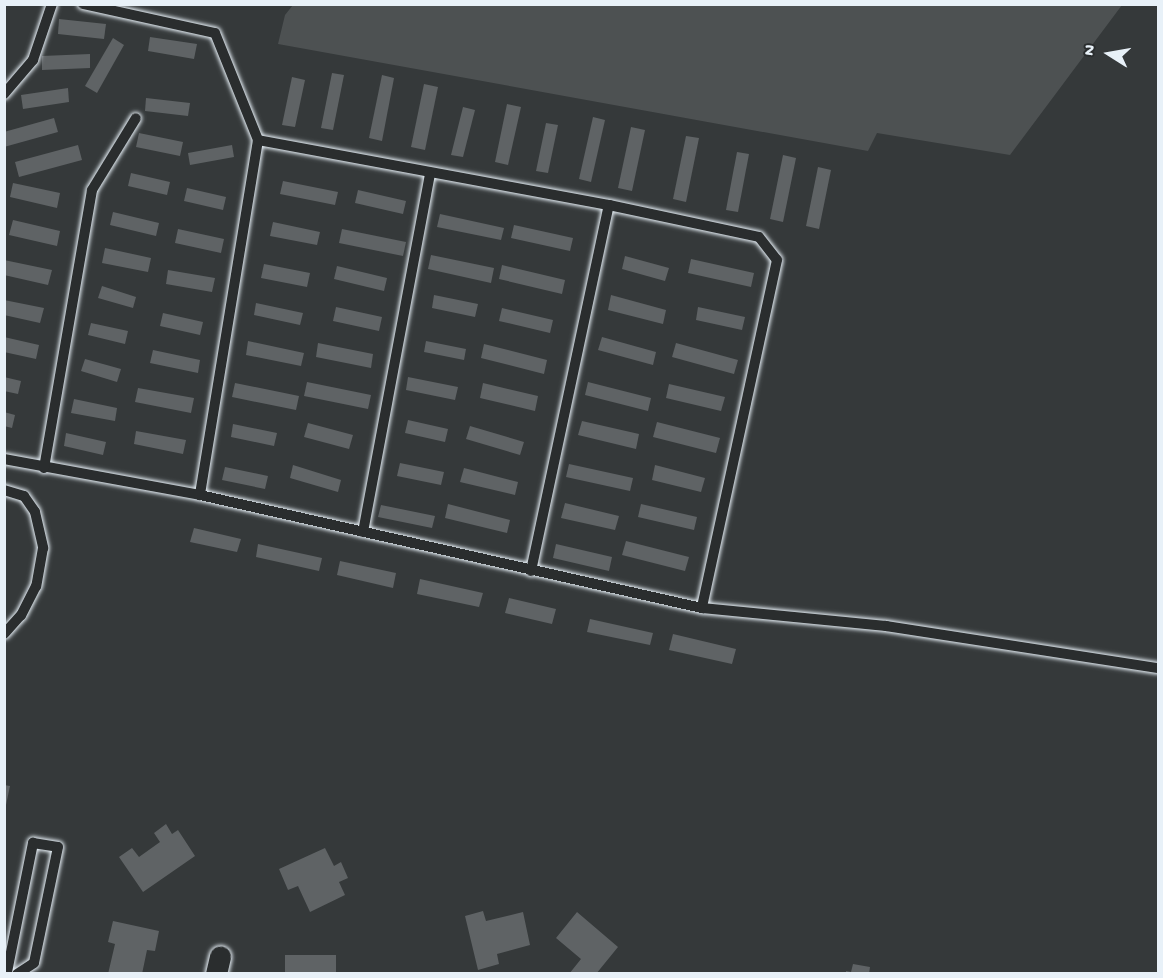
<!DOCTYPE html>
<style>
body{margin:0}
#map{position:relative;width:1163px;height:978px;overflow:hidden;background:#35393a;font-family:"Gochi Hand",sans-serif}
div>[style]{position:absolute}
.green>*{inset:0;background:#4d5152}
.building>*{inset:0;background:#5f6365}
.roads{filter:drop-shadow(0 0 2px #e8f1f8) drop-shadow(0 0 2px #e8f1f8)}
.service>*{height:10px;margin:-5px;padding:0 5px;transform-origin:5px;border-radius:5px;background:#2a2d2e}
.minor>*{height:21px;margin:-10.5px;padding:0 10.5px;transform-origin:10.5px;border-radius:10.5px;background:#2a2d2e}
span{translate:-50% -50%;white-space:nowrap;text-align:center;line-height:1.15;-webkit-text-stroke:4.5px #2a2d2e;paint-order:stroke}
.frame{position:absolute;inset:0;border:6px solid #e8f1f8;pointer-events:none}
.north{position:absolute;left:1079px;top:24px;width:60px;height:60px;-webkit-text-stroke:4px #2a2d2e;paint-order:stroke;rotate:281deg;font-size:16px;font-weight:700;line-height:24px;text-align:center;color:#e8f1f8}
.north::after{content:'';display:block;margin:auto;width:21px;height:27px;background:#e8f1f8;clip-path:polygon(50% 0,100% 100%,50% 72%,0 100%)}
</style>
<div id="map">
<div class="green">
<div style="clip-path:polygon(293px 5px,293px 4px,1122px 5px,1010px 155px,877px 133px,868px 151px,278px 44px,285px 15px)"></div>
</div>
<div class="building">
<div style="clip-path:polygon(59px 19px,106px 24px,104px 39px,58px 34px)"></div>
<div style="clip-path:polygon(150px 37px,197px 44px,194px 59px,148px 51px)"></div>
<div style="clip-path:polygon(113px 38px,124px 45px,97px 93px,85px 86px)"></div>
<div style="clip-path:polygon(90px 54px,90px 68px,42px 70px,42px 56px)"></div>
<div style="clip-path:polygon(332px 73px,344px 75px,333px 130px,321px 128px)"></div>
<div style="clip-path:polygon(382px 75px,394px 78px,382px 141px,369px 138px)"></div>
<div style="clip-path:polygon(292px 77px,305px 80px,295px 127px,282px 125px)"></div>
<div style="clip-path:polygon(424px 84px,438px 87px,425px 150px,411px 147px)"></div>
<div style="clip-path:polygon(68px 88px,69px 102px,23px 109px,21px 95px)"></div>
<div style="clip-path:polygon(146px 98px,190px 103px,188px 116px,145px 111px)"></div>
<div style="clip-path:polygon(507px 104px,521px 107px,508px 165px,495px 162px)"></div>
<div style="clip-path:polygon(463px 107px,475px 110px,463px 157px,451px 155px)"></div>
<div style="clip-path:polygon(593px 117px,605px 120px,591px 182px,579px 179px)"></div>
<div style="clip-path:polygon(54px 118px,58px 132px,4px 147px,4px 132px)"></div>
<div style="clip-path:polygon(546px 123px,558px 125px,548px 173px,536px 171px)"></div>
<div style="clip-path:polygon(631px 127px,645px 130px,632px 191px,618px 188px)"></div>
<div style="clip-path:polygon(139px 133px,183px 142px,180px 156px,136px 147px)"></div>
<div style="clip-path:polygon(686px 136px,699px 138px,686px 202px,673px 199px)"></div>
<div style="clip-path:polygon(78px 145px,82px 160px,19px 177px,15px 162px)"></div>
<div style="clip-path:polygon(232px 145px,234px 157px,190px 165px,188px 153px)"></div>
<div style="clip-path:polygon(737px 152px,749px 154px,738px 212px,726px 210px)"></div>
<div style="clip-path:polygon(783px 155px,796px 158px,783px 222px,770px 219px)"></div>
<div style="clip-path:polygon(818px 167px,831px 170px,819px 229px,806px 226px)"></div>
<div style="clip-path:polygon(131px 173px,170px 182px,167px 195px,128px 186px)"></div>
<div style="clip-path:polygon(283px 181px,338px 192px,335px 205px,280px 194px)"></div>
<div style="clip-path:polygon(13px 183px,60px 193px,57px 208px,10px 197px)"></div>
<div style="clip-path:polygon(187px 188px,226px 197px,223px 210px,184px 201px)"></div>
<div style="clip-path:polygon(358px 190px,406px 201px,403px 214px,355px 203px)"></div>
<div style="clip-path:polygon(113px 212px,159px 223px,156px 236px,110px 225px)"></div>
<div style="clip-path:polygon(440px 214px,504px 228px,501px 240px,437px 227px)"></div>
<div style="clip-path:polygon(13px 220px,60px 231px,57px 246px,9px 235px)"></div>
<div style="clip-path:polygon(273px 222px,320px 232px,317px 245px,270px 236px)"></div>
<div style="clip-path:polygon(514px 225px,573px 238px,570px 251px,511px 238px)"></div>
<div style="clip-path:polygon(178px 229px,224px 239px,221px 253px,175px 243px)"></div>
<div style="clip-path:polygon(342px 229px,406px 242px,403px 256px,339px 243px)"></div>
<div style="clip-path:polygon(105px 248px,151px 258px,148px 272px,102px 263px)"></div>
<div style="clip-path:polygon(431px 255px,494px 268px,491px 283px,428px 269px)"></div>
<div style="clip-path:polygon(625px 256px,669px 268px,665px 281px,622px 269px)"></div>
<div style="clip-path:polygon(691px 259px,754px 273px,751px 287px,688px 273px)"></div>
<div style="clip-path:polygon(4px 260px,52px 270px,48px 285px,4px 275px)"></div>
<div style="clip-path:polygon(264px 264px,310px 273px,307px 287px,261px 278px)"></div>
<div style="clip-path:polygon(502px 265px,565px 280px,562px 294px,499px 279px)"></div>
<div style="clip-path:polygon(337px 266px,387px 278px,384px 291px,334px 279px)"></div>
<div style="clip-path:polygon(168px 270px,215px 278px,212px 292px,166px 284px)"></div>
<div style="clip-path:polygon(102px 286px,136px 297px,133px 308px,98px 298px)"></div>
<div style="clip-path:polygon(434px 295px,478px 304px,475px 317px,432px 308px)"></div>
<div style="clip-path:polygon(611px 295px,666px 310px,663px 324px,608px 310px)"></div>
<div style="clip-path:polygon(4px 300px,44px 308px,40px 323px,4px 315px)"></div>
<div style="clip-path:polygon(256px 303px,303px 313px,300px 325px,254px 315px)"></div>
<div style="clip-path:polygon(336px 307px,382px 317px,379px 331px,333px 321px)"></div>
<div style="clip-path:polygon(698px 307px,745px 317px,742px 330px,696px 320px)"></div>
<div style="clip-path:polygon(502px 308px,553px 320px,550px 333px,499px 321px)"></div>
<div style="clip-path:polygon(163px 313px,203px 322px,200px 335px,160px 326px)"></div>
<div style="clip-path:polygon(91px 323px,128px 331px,125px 344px,88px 335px)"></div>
<div style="clip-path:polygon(4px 337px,39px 345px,36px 359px,4px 352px)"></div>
<div style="clip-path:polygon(602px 337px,656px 352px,653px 365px,598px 350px)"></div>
<div style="clip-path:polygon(248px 341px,304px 353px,301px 366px,246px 355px)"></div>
<div style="clip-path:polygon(426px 341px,466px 349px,464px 360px,424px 352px)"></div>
<div style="clip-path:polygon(318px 343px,373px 354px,371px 368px,316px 357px)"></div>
<div style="clip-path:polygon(676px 343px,738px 360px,734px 374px,672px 357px)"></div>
<div style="clip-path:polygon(484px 344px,547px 360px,544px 374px,481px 358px)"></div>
<div style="clip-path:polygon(153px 350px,200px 360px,198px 373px,150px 363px)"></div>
<div style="clip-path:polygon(85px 359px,121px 369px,117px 382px,81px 371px)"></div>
<div style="clip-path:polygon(4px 377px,21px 381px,18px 394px,4px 391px)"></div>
<div style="clip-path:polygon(408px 377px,458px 387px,455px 400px,406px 390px)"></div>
<div style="clip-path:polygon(307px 382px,371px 395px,368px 409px,304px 396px)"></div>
<div style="clip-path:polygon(588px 382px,651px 398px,648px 411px,585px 395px)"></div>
<div style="clip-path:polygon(235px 383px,299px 396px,296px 410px,232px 397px)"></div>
<div style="clip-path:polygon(483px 383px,538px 396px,535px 411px,480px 398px)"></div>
<div style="clip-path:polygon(669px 384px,725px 397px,721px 411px,666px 398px)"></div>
<div style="clip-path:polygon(138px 388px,194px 398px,191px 413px,135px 402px)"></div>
<div style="clip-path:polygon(74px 399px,117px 408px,115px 421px,71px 413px)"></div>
<div style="clip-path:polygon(4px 412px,15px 415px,12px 428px,4px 426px)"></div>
<div style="clip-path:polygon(408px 420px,448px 429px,445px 442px,405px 433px)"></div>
<div style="clip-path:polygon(582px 421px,639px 434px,636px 449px,578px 435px)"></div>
<div style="clip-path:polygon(657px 422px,720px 438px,716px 453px,653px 437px)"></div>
<div style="clip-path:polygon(308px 423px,353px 435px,349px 449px,304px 437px)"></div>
<div style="clip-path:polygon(233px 424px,277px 433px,274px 446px,231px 437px)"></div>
<div style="clip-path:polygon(470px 426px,524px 442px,520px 455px,466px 439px)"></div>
<div style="clip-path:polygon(136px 431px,186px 440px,183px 454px,134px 444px)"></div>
<div style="clip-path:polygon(66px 433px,106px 442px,103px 455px,64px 446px)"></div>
<div style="clip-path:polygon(400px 463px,444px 472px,441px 485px,397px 476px)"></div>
<div style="clip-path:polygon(569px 464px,633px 478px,630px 491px,566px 477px)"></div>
<div style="clip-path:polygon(293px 465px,341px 480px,338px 492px,290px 478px)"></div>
<div style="clip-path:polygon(655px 465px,705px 478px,701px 492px,652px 480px)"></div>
<div style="clip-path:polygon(225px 467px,268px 476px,265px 489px,222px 480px)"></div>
<div style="clip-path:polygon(464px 468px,518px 482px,515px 495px,460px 482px)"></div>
<div style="clip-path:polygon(565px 503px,619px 516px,615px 530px,561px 518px)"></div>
<div style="clip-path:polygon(448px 504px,510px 520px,507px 533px,445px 518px)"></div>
<div style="clip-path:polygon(641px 504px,697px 517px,694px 530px,638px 517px)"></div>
<div style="clip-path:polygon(381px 505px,435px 516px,432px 528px,378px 517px)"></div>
<div style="clip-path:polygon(194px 528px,241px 539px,237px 552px,190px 542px)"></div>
<div style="clip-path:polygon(626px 541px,689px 557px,685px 571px,622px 555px)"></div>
<div style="clip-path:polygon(258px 544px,322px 558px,319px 571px,256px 557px)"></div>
<div style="clip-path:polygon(556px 544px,612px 557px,609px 571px,553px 558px)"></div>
<div style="clip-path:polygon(340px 561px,396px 573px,393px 588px,337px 575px)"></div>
<div style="clip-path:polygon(420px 579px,483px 593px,479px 607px,417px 594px)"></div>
<div style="clip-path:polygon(509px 598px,556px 609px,552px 624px,505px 613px)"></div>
<div style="clip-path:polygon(590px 619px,653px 633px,650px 645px,587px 632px)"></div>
<div style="clip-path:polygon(673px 634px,736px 649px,732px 664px,669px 650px)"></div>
<div style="clip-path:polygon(4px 785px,10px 786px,6px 805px,4px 805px)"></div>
<div style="clip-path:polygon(166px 824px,172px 834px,178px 830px,195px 856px,143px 892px,119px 857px,132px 848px,139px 857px,160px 842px,154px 833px)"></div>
<div style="clip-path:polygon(325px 848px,334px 866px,341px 862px,348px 878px,339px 882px,345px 895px,310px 912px,298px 886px,288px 890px,279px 869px)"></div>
<div style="clip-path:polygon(483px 911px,486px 921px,523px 912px,530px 945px,497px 954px,499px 964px,478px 970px,465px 916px)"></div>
<div style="clip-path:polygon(577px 912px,618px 947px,596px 974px,569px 974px,581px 959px,556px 938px)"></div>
<div style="clip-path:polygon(113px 921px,159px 931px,155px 951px,147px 950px,142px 974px,108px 974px,115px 944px,108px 942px)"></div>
<div style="clip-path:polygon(285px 955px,336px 955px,336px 972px,285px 974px)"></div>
<div style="clip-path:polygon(853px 964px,870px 967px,869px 974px,846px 974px,846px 971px,851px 972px)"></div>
</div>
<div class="roads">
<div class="service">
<div style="left:83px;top:4px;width:135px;rotate:12.4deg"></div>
<div style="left:215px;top:33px;width:115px;rotate:68.1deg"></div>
<div style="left:258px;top:140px;width:360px;rotate:99.3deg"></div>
<div style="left:4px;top:94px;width:45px;rotate:-49.5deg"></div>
<div style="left:33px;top:60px;width:59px;rotate:-71.3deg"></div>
<div style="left:258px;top:140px;width:357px;rotate:10.5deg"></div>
<div style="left:609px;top:205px;width:153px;rotate:12deg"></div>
<div style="left:759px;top:237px;width:29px;rotate:52deg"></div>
<div style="left:777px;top:260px;width:356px;rotate:102.2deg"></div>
<div style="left:4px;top:459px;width:199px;rotate:10.4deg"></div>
<div style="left:200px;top:495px;width:515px;rotate:12.69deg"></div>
<div style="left:702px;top:608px;width:185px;rotate:5.6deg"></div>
<div style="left:886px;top:626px;width:275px;rotate:8.8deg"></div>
<div style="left:44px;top:468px;width:282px;rotate:-80.2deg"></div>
<div style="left:92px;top:190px;width:84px;rotate:-58.6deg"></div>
<div style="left:4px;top:490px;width:21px;rotate:17deg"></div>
<div style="left:24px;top:496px;width:19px;rotate:55deg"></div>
<div style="left:35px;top:512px;width:37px;rotate:77deg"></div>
<div style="left:43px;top:548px;width:39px;rotate:100deg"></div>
<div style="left:36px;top:586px;width:33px;rotate:117deg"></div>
<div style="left:21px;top:615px;width:25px;rotate:132deg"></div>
<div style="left:363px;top:532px;width:365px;rotate:-79.4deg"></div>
<div style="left:531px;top:571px;width:374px;rotate:-78deg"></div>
<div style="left:7px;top:972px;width:132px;rotate:-78.6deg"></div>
<div style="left:33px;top:843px;width:25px;rotate:9deg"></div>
<div style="left:58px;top:847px;width:118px;rotate:101.7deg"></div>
<div style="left:34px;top:963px;width:20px;rotate:147deg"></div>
</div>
<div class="minor">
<div style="left:216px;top:974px;width:18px;rotate:-77deg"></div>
</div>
</div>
<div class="frame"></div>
<div class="north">N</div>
</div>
